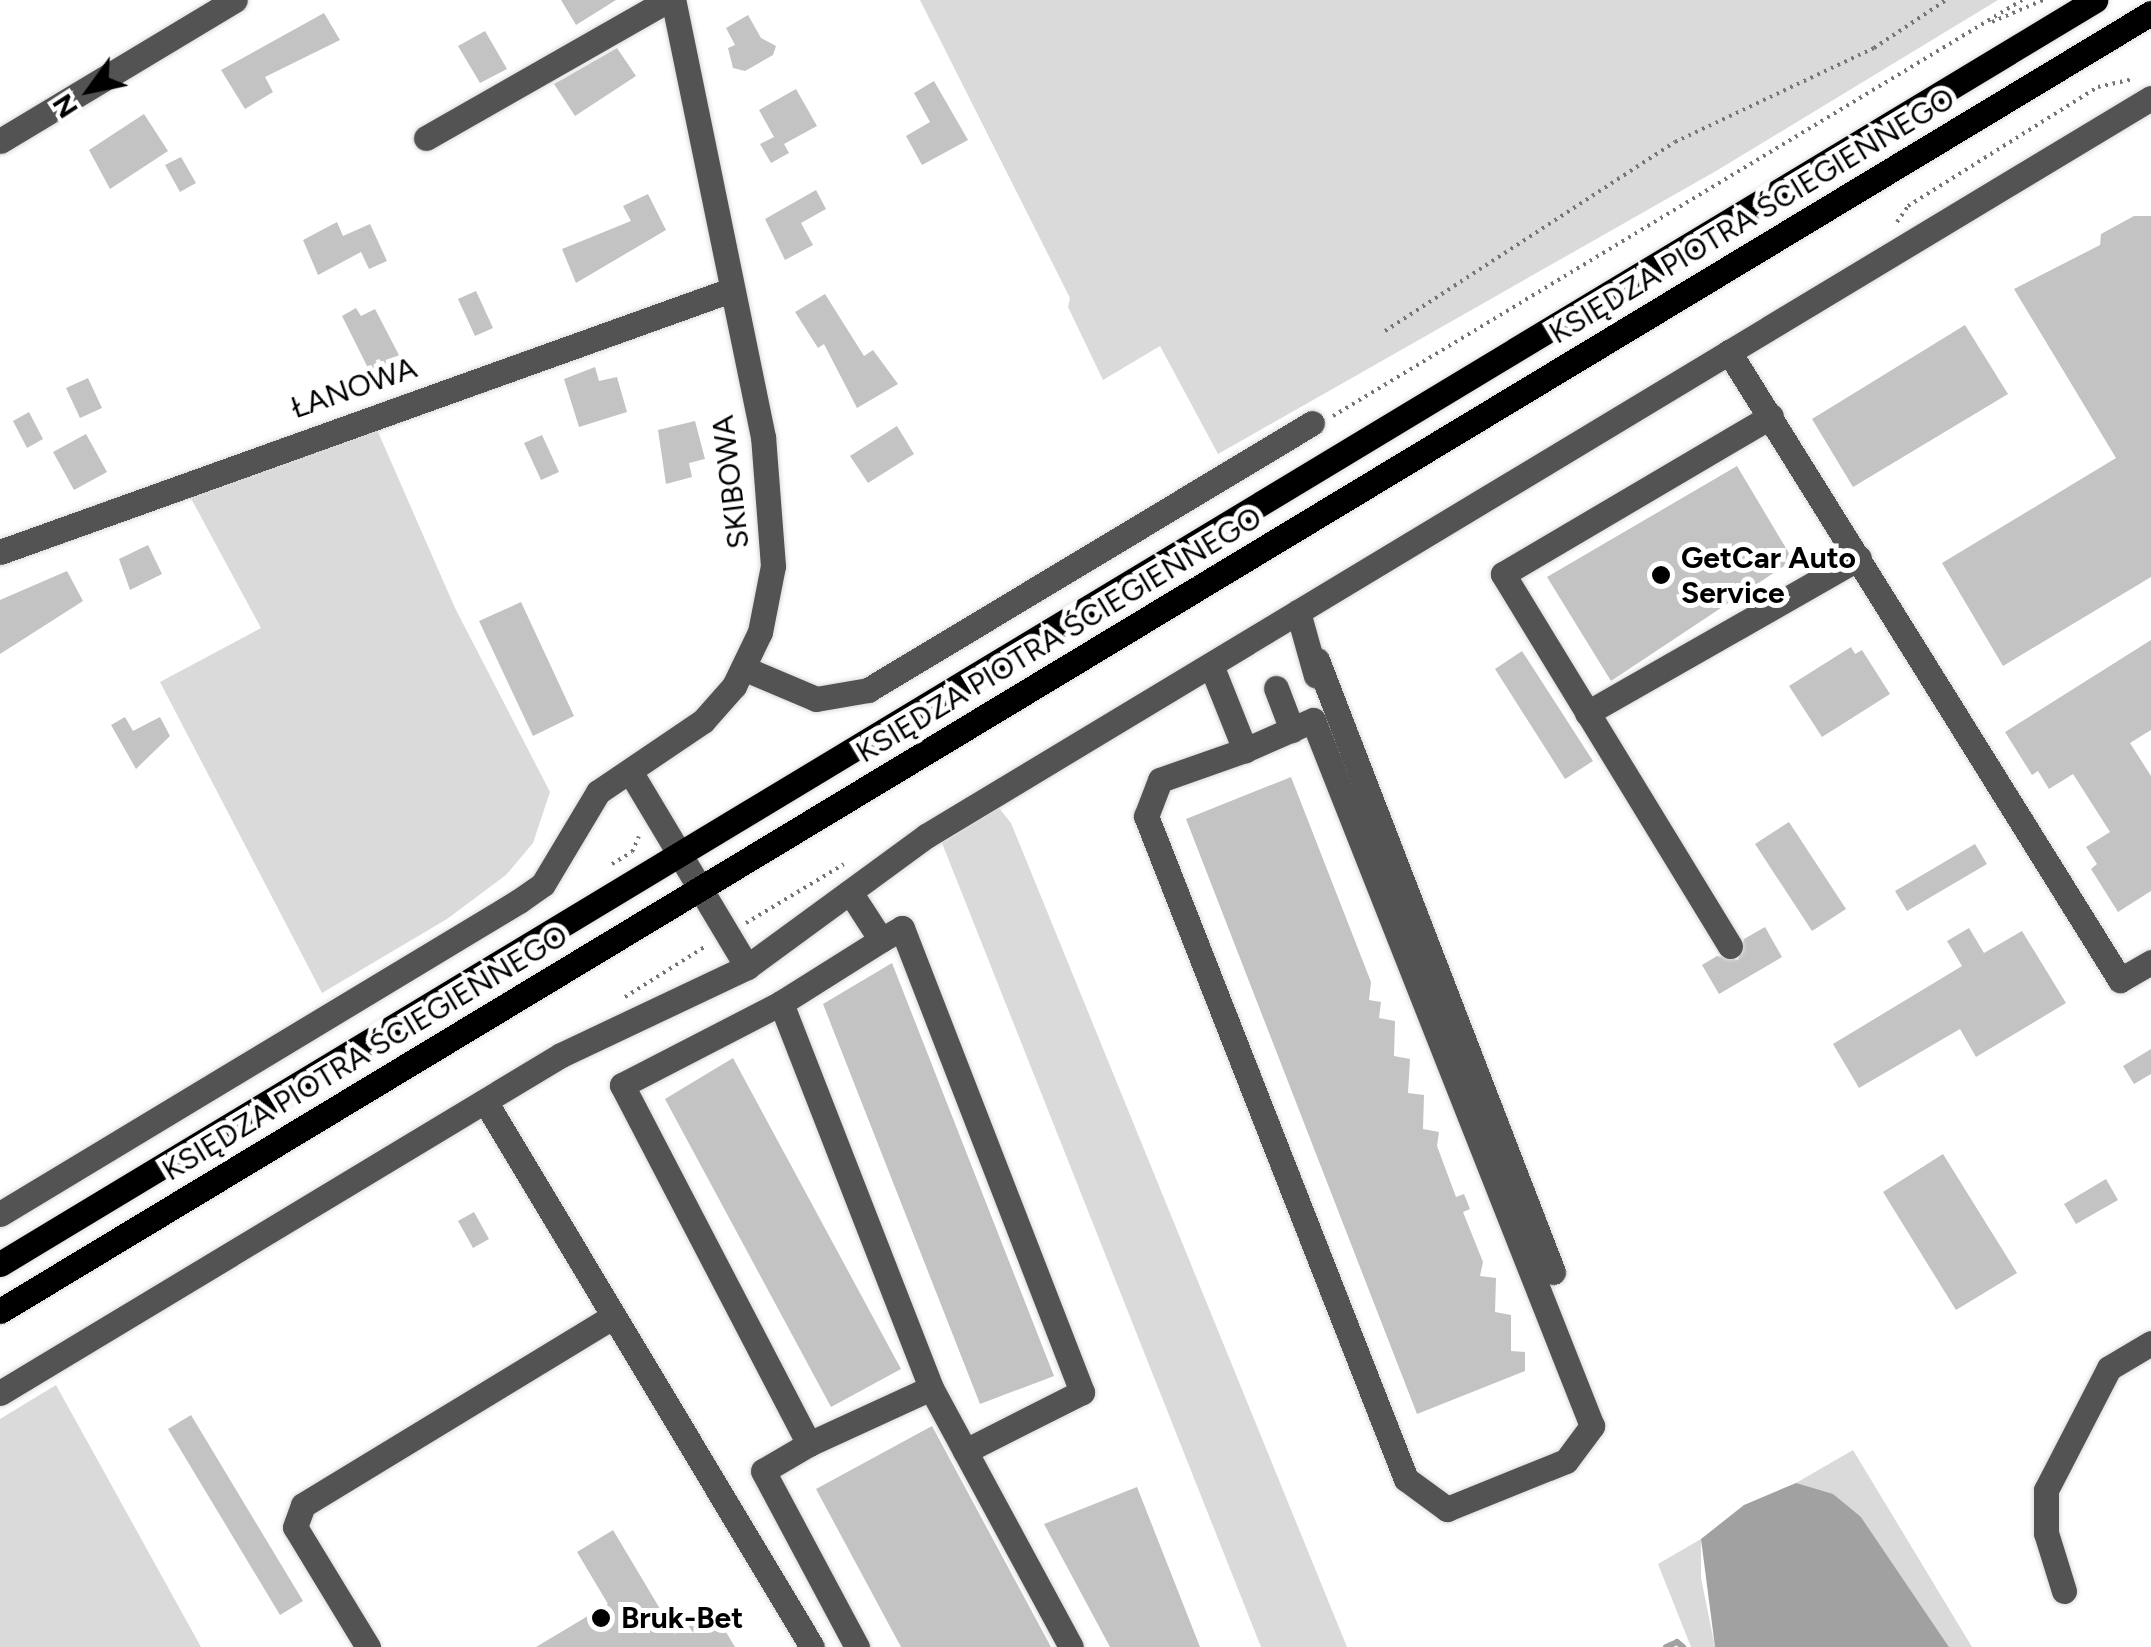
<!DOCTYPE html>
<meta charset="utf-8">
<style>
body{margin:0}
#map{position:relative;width:2151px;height:1647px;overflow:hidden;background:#fff;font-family:Figtree,sans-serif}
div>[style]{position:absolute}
.green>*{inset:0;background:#dadada}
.water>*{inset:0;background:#a1a1a1}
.stream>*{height:6px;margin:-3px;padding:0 3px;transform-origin:3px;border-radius:3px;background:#a1a1a1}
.building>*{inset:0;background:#c3c3c3}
.path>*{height:4px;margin-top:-2px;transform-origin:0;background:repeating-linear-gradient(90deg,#757575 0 2.5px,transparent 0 7.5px)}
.roads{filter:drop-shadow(0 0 2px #dbdbdb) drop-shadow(0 0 2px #dbdbdb)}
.minor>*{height:25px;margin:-12.5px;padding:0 12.5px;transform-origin:12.5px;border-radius:12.5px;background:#535353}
.major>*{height:25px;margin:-12.5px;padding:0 12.5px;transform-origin:12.5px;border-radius:12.5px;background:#000}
.dots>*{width:28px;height:28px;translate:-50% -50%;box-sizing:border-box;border:5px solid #fff;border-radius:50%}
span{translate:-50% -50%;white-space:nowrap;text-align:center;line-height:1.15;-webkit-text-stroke:10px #fff;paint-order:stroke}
.street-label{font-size:30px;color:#000}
.poi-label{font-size:30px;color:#000;font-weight:700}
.left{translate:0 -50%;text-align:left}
.north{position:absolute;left:40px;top:40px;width:100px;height:100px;-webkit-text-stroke:8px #fff;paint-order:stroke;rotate:237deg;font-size:28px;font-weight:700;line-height:40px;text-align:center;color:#000}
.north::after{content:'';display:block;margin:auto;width:35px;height:45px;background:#000;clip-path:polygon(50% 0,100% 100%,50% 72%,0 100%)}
</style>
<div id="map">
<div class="green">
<div style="clip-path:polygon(920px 0,1998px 0,1716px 171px,1218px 454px,1160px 346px,1103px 380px,1068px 307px,1070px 298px)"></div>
<div style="clip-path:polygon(375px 425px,455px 608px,550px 792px,533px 843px,506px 875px,447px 919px,322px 993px,160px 682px,261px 628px,187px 491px)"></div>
<div style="clip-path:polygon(999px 808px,1011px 823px,1347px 1647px,1261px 1647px,942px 843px)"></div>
<div style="clip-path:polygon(56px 1385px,201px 1647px,0 1647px,0 1419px)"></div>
<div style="clip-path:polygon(1853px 1450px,1972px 1647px,1949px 1647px,1861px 1517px,1796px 1483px)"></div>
<div style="clip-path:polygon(1701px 1539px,1701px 1578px,1715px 1647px,1691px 1647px,1658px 1564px)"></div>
</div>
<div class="water">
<div style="clip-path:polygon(1796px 1483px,1833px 1494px,1861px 1517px,1949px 1647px,1715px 1647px,1701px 1539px,1744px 1505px)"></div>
</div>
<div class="stream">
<div style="left:1666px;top:1647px;width:12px;rotate:-24deg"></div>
<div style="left:1677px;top:1642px;width:8px;rotate:40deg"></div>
</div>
<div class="building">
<div style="clip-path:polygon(561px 0,616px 0,576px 25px)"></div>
<div style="clip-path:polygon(324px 13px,340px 40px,265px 77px,273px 92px,245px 109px,221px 70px)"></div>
<div style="clip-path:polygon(748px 15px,761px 38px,776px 46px,773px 55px,745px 71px,733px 68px,728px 48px,735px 45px,726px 28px)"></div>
<div style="clip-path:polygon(485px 31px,507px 69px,480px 83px,458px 46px)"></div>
<div style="clip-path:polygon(617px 48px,636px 76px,575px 116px,554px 84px)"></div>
<div style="clip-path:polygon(934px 81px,968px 140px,922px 165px,906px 136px,930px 122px,914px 93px)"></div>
<div style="clip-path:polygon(796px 89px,817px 126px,784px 144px,789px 153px,771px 163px,760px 144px,774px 137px,759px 110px)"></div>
<div style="clip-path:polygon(144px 114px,168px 151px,110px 189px,89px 150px)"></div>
<div style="clip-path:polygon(181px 157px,196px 183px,180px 192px,165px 165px)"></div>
<div style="clip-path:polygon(816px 190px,826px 209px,801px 223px,813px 245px,785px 260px,765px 219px)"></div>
<div style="clip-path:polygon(648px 194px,666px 230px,576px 283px,562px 249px,631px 221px,623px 206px)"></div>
<div style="clip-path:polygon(2134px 216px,2151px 216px,2151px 577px,2003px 666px,1942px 563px,2116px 458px,2014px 289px,2100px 245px,2101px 234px)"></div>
<div style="clip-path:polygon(337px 222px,343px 236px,370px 224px,387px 261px,369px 269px,361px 252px,318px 275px,303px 240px)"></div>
<div style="clip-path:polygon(476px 291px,493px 328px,475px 336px,458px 299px)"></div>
<div style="clip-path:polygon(825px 294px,864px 356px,873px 350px,898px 384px,857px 408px,824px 344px,818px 348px,795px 312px)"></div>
<div style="clip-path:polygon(356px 308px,361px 316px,375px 309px,401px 359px,371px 374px,342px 316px)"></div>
<div style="clip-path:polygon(1965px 325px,2008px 394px,1853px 487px,1812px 419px)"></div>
<div style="clip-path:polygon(595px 367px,599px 381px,617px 377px,627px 412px,579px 427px,564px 379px)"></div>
<div style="clip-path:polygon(88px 378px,102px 408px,80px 418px,66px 388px)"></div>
<div style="clip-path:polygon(29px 412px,43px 439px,27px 448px,13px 421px)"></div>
<div style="clip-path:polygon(695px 421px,705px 459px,689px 463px,692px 477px,666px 484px,658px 430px)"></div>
<div style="clip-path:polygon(897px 426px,914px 454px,868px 483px,850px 456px)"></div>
<div style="clip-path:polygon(86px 434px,107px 472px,74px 490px,53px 452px)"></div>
<div style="clip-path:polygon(542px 435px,559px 472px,541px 480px,524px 443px)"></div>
<div style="clip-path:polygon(1737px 466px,1793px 560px,1611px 681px,1547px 577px)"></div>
<div style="clip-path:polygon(148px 545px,162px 574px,130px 590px,119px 559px)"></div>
<div style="clip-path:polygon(67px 571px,83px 601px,0 654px,0 600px)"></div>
<div style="clip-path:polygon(521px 602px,574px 716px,533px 736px,479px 621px)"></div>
<div style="clip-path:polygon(2151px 640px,2151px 730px,2130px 743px,2151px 776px,2151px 891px,2118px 912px,2091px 869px,2097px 864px,2086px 847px,2110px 832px,2073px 774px,2049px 789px,2038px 771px,2032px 775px,2005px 732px)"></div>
<div style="clip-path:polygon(1851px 647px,1855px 654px,1862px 650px,1890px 694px,1822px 737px,1789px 686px)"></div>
<div style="clip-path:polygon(1522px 651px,1593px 761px,1565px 779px,1495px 669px)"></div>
<div style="clip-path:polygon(125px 717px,133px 731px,160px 717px,170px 736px,136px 769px,111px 725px)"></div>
<div style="clip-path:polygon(1291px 777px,1371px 982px,1369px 1000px,1381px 1002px,1379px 1018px,1395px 1021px,1394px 1056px,1410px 1059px,1408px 1093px,1424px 1095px,1423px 1129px,1439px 1132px,1437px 1146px,1456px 1197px,1464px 1194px,1470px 1209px,1463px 1212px,1483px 1262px,1480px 1276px,1496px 1278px,1495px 1312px,1511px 1315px,1511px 1351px,1525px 1352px,1525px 1371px,1417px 1414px,1186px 819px)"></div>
<div style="clip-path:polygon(1789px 822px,1846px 909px,1812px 931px,1755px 844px)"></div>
<div style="clip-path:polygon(1975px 844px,1987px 864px,1907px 911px,1895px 891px)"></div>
<div style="clip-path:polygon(1765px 927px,1782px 957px,1719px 994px,1702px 965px,1717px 956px,1738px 960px,1744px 939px)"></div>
<div style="clip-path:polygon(1969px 928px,1984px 953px,2022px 931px,2066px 1003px,1976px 1057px,1960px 1029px,1859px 1088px,1833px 1044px,1962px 966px,1947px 941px)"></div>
<div style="clip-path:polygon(892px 963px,1054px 1376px,980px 1404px,823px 1004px)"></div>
<div style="clip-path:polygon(2151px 1049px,2151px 1074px,2134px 1084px,2123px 1066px)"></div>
<div style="clip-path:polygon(733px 1058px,901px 1369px,831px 1407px,665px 1099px)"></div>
<div style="clip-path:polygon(1943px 1154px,2017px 1273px,1956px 1310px,1883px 1192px)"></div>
<div style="clip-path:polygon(2106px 1179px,2118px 1200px,2076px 1224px,2064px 1204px)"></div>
<div style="clip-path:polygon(474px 1212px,489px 1239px,473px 1248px,458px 1221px)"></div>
<div style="clip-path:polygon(191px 1415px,303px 1601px,280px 1615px,168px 1429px)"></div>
<div style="clip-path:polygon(932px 1426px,1051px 1647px,901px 1647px,816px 1489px)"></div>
<div style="clip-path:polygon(1137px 1487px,1200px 1647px,1110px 1647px,1044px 1524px)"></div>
<div style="clip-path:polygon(613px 1530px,675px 1634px,714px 1612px,735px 1647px,536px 1647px,608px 1604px,577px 1552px)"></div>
</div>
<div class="path">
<div style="left:1992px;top:22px;width:56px;rotate:-23.3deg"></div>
<div style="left:1897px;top:222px;width:19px;rotate:-55deg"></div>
<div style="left:1908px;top:206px;width:224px;rotate:-32.1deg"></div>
<div style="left:2098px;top:87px;width:37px;rotate:-13deg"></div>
<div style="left:1385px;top:331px;width:346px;rotate:-33.1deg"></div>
<div style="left:1675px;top:142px;width:220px;rotate:-25.3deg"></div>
<div style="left:1874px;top:48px;width:87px;rotate:-33.7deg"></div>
<div style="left:1333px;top:416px;width:805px;rotate:-31.12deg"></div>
<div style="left:612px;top:864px;width:23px;rotate:-31deg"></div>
<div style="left:632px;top:852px;width:17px;rotate:-66deg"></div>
<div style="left:746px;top:923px;width:114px;rotate:-31deg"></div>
<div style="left:625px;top:997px;width:96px;rotate:-32.2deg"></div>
</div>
<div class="roads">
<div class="minor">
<div style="left:426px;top:138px;width:279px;rotate:-29.7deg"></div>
<div style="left:0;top:141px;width:274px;rotate:-31deg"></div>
<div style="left:1729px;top:352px;width:740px;rotate:58.09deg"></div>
<div style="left:2120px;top:980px;width:36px;rotate:-30deg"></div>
<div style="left:0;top:552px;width:777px;rotate:-19.72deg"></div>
<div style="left:1298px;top:612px;width:66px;rotate:74.3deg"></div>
<div style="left:1317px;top:660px;width:656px;rotate:68.91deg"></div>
<div style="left:1211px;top:665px;width:92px;rotate:68.2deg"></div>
<div style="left:1245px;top:750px;width:90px;rotate:160.6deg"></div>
<div style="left:1160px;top:780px;width:39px;rotate:111deg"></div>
<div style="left:1146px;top:816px;width:712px;rotate:68.59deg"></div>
<div style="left:1406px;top:1479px;width:51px;rotate:36.2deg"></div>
<div style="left:1447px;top:1509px;width:128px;rotate:-22deg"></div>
<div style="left:1566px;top:1461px;width:44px;rotate:-53.4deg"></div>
<div style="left:1592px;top:1426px;width:759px;rotate:-111.56deg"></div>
<div style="left:1313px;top:720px;width:74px;rotate:156.2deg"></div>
<div style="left:743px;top:668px;width:79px;rotate:23deg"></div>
<div style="left:816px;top:699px;width:53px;rotate:-9.8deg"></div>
<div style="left:868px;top:690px;width:518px;rotate:-31.02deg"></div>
<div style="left:1276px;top:688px;width:45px;rotate:69.1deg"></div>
<div style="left:1587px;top:713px;width:313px;rotate:-29.7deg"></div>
<div style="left:631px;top:773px;width:226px;rotate:59.1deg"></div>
<div style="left:850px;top:892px;width:57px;rotate:57.1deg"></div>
<div style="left:881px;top:940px;width:118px;rotate:147.8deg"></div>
<div style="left:781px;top:1003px;width:179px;rotate:152.7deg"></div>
<div style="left:622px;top:1085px;width:405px;rotate:62.5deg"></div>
<div style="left:809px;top:1444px;width:53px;rotate:149.6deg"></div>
<div style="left:763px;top:1471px;width:200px;rotate:61.9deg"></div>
<div style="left:881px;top:940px;width:24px;rotate:-30deg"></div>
<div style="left:902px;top:928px;width:498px;rotate:68.8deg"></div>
<div style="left:1082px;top:1392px;width:131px;rotate:153.2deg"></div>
<div style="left:1730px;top:946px;width:436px;rotate:-121.4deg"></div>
<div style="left:1503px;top:574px;width:311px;rotate:-30.5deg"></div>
<div style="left:781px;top:1003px;width:413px;rotate:68.7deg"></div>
<div style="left:931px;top:1388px;width:294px;rotate:61.6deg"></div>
<div style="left:485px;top:1101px;width:636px;rotate:59.08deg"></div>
<div style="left:0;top:1214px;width:606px;rotate:-31.09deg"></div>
<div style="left:519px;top:901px;width:29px;rotate:-35deg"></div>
<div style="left:543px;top:884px;width:107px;rotate:-59.1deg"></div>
<div style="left:598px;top:792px;width:127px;rotate:-34.1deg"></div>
<div style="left:703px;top:721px;width:47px;rotate:-48.5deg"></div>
<div style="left:734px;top:686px;width:60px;rotate:-64.3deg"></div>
<div style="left:760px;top:632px;width:67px;rotate:-78.9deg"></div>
<div style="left:773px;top:566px;width:129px;rotate:-94.4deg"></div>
<div style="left:763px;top:437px;width:446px;rotate:-101.6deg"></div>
<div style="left:0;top:1393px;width:655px;rotate:-31.07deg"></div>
<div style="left:561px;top:1055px;width:206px;rotate:-25.3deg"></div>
<div style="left:747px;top:967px;width:222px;rotate:-36.2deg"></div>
<div style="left:926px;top:836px;width:1430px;rotate:-31.07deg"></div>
<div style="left:809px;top:1444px;width:134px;rotate:-24.7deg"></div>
<div style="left:2064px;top:1591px;width:61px;rotate:-107.2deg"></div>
<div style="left:2046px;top:1533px;width:43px;rotate:-90deg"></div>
<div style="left:2046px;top:1490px;width:137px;rotate:-62.7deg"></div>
<div style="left:2109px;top:1368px;width:49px;rotate:-30.8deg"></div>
<div style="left:368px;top:1647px;width:140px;rotate:-121.3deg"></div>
<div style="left:295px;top:1527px;width:23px;rotate:-70deg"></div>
<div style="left:303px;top:1505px;width:359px;rotate:-31.3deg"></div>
</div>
<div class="major">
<div style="left:0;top:1264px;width:2447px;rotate:-31.1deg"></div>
<div style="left:0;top:1311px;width:2512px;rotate:-31.11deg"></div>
</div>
</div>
<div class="dots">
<div style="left:1661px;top:575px;background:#000"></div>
<div style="left:601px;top:1618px;background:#000"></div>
</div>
<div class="street-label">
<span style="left:1752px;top:216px;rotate:-31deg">KSIĘDZA PIOTRA ŚCIEGIENNEGO</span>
<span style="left:354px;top:388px;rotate:-19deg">ŁANOWA</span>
<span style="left:731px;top:482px;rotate:-97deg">SKIBOWA</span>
<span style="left:1059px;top:635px;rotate:-31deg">KSIĘDZA PIOTRA ŚCIEGIENNEGO</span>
<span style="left:365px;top:1053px;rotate:-31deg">KSIĘDZA PIOTRA ŚCIEGIENNEGO</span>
</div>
<div class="poi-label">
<span class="left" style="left:1681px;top:575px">GetCar Auto<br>Service</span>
<span class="left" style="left:621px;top:1618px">Bruk-Bet</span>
</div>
<div class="north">N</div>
</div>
